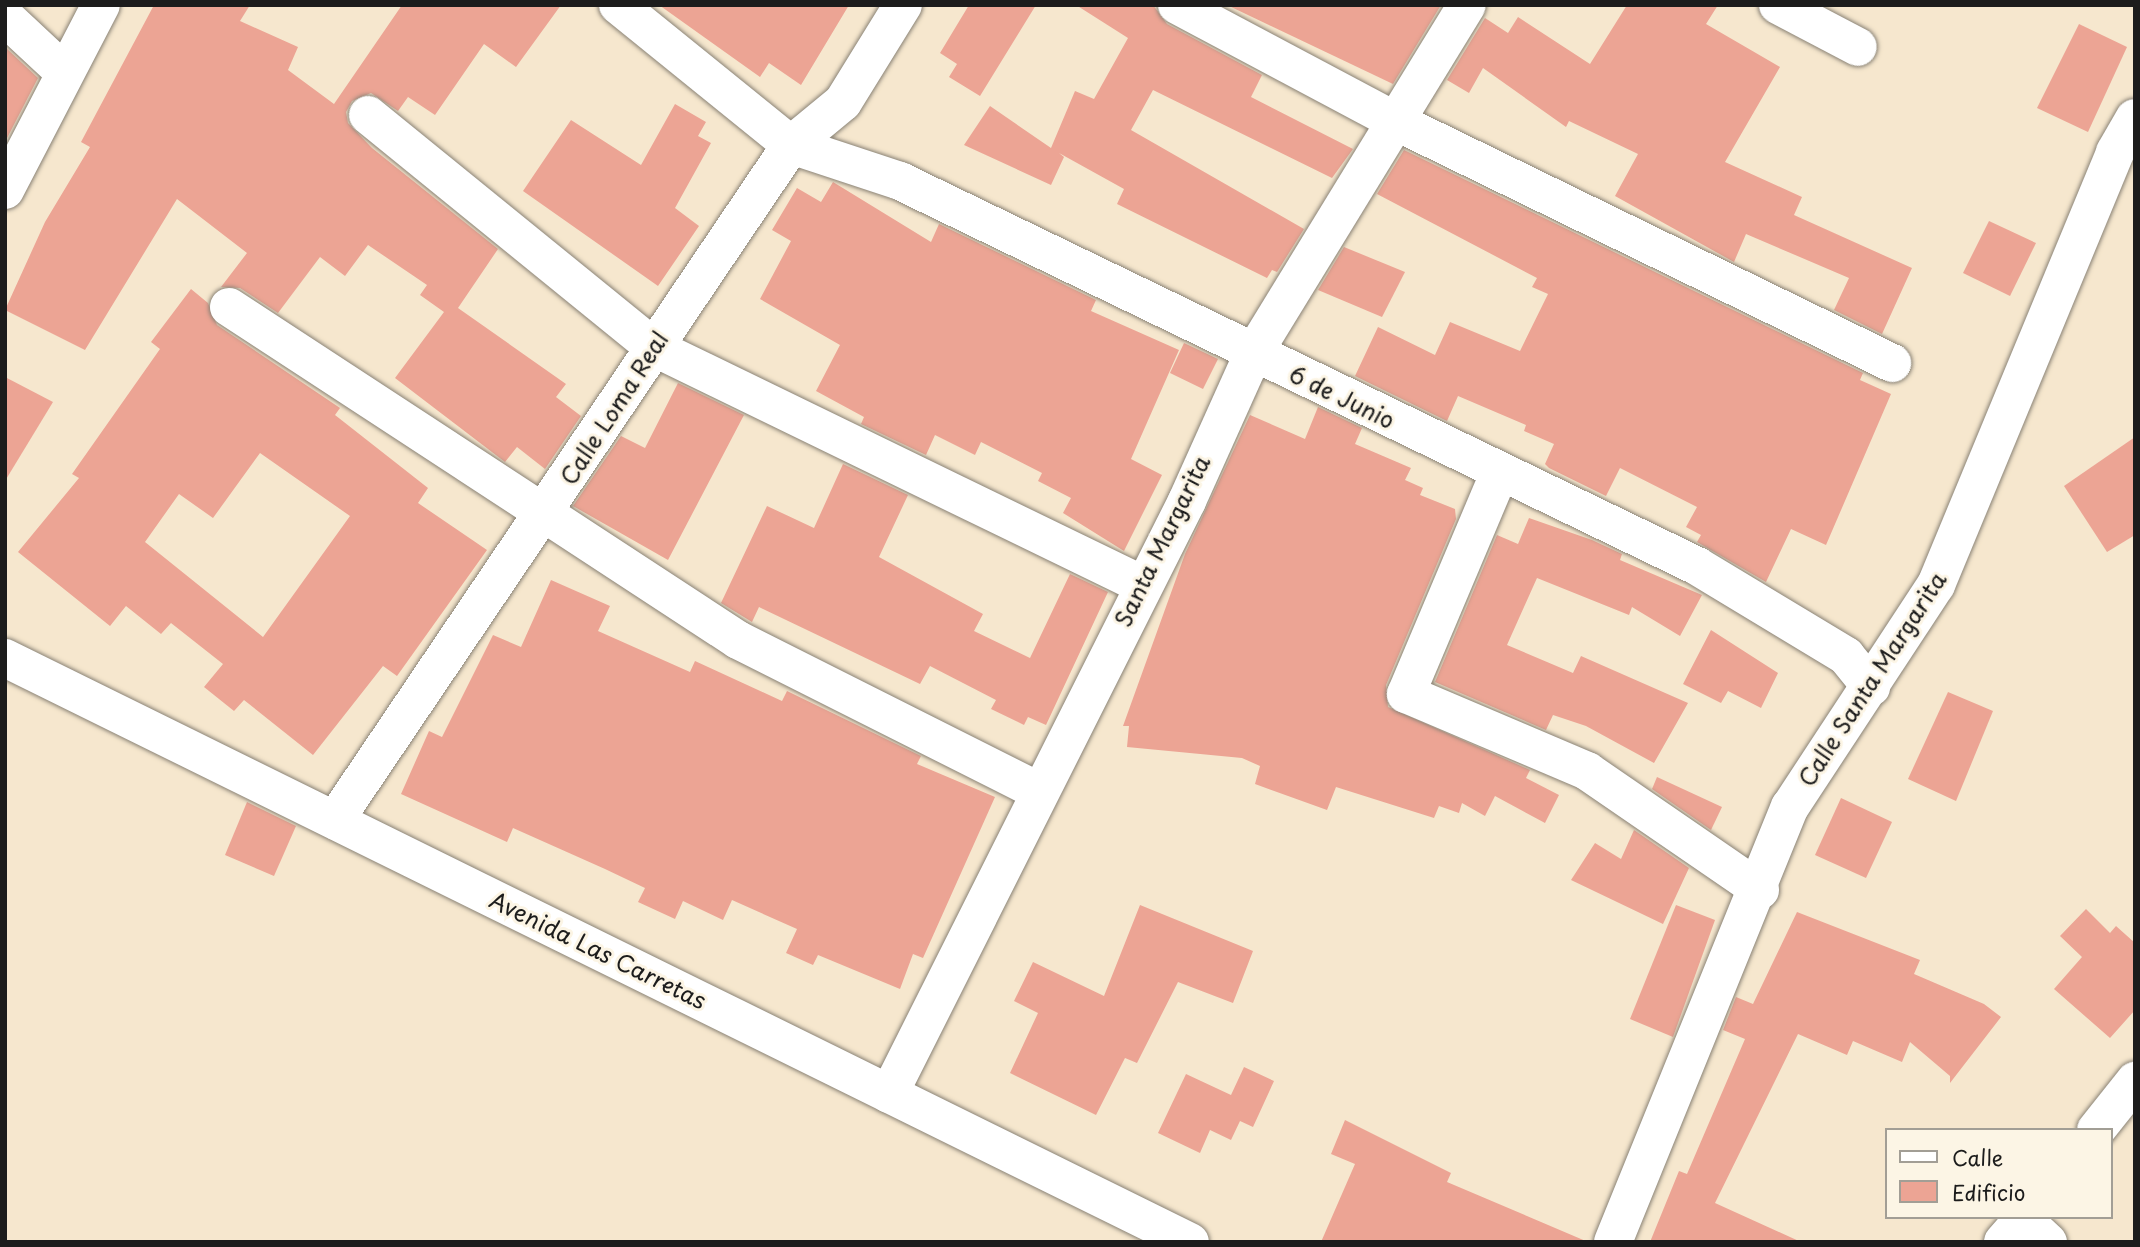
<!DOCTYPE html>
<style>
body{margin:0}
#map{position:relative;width:2140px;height:1247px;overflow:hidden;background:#f6e7ce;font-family:"Playpen Sans",sans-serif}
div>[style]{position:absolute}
.building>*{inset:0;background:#eca494}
.roads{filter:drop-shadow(0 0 2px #898275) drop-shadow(0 0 2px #898275)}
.minor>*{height:38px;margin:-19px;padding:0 19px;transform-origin:19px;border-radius:19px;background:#fff}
span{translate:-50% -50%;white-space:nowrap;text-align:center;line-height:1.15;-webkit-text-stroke:6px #fcf5e5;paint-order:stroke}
.street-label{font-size:23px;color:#1c1c1c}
.frame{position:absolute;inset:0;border:7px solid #1c1c1c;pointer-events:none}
.legend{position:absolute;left:1885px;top:1128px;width:228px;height:91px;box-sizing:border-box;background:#fcf5e5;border:2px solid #a29e95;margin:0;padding:9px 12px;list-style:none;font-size:21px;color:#1c1c1c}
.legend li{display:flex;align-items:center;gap:14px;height:35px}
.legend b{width:35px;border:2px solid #a29e95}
</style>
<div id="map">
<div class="building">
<div style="clip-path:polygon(154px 5px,250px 5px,240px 21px,298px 47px,288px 70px,334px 104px,402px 5px,561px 5px,516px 67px,484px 44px,435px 115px,408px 97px,398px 111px,371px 93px,352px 101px,346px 112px,348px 123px,372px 148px,498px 249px,458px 308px,566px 384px,556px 397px,581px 416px,545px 469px,517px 447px,505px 462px,395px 378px,444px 312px,420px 295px,427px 285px,368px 245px,345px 276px,320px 257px,278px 313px,240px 288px,221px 287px,247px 253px,177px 199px,85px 350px,5px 310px,45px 222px,90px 147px,81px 142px)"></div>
<div style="clip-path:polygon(659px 5px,849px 5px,801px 85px,769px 63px,760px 77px)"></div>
<div style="clip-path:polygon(969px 5px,1036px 5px,980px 96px,949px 77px,957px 64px,940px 53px)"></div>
<div style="clip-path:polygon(1076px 5px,1153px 5px,1167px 24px,1262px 75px,1251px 97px,1353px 149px,1332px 178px,1153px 90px,1131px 130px,1304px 229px,1277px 272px,1272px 270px,1267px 278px,1117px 204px,1124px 189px,1059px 153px,1064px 157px,1051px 185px,964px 145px,990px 106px,1051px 148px,1075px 91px,1094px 99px,1128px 38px)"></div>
<div style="clip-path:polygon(1227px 5px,1441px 5px,1393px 84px)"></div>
<div style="clip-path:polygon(1627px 5px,1718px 5px,1706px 24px,1780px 67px,1725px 162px,1802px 197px,1794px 215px,1912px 268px,1882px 334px,1834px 310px,1849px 278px,1746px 234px,1734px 262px,1615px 196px,1638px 154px,1569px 121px,1566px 127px,1483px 68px,1469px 93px,1447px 80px,1485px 18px,1508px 33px,1518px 17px,1590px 64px)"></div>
<div style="clip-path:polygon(2079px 24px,2127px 47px,2088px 132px,2037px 108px)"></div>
<div style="clip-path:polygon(5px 47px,38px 78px,5px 142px)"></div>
<div style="clip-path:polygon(675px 104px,706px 122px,698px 136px,711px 143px,675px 208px,699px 226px,658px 286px,523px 191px,571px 120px,641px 165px)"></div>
<div style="clip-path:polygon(1404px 150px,1863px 373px,1860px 380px,1891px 394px,1826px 545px,1791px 529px,1766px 582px,1697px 542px,1701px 535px,1686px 527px,1697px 507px,1620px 468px,1606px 496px,1549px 468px,1545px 464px,1554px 444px,1524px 431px,1526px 425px,1458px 396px,1447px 421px,1355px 376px,1378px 327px,1435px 355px,1450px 322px,1520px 351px,1548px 294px,1532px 287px,1537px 278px,1377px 194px)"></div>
<div style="clip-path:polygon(833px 182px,931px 242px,939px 224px,1096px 300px,1091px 311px,1179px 350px,1131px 459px,1162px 475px,1124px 551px,1063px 513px,1071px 498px,1038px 481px,1042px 473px,981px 442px,975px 455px,935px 435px,926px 455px,861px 424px,864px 417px,816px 391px,840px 345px,760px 299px,791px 241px,772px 230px,797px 188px,821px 202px)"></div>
<div style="clip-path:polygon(1989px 221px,2036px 243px,2010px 296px,1963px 273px)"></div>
<div style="clip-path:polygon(1344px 247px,1405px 272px,1382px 317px,1318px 290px)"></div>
<div style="clip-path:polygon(evenodd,191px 289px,208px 303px,217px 325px,340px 408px,335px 415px,428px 488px,418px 503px,487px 550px,397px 676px,383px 666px,313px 755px,244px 700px,234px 711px,204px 687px,223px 664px,171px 623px,161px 634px,126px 606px,110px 626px,18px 552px,79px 478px,72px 474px,160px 349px,151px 342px,191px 289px,260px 453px,350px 516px,263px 637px,145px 542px,179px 494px,213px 518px,260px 453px)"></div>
<div style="clip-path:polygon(1184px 343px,1218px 359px,1203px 389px,1170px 373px)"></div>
<div style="clip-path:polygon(5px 377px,53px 402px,5px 481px)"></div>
<div style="clip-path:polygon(678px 383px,744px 415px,668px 560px,573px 506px,621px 436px,645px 448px)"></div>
<div style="clip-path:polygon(1318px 407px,1362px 428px,1355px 444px,1411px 468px,1405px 480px,1423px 488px,1420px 495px,1455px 509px,1456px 519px,1386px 685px,1388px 707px,1530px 770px,1526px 778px,1559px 795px,1545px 823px,1495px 796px,1485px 816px,1462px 803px,1459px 813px,1439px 806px,1434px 818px,1336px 787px,1327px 810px,1255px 784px,1260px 766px,1242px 758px,1127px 747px,1129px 726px,1123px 726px,1185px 554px,1250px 415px,1305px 439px)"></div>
<div style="clip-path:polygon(2135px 437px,2135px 535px,2107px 552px,2064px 486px)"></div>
<div style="clip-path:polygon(843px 464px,908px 495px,879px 557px,983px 614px,974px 631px,1030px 658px,1070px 574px,1108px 592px,1046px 725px,1028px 717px,1024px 725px,991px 709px,996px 700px,930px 666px,920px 684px,759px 607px,752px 622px,721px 603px,767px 506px,814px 528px)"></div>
<div style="clip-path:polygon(1529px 518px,1592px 540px,1622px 554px,1620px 560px,1702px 595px,1680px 636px,1632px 607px,1629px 615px,1537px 578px,1507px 645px,1573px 673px,1581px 656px,1688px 703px,1654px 763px,1586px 726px,1553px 715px,1546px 730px,1435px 682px,1497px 535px,1518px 544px)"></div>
<div style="clip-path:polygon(551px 580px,610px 606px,598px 631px,690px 672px,695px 661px,782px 701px,787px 691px,921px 756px,917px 764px,995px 797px,923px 958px,913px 954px,900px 989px,818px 955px,813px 965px,786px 953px,797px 929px,732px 900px,723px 920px,683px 901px,675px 919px,638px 902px,645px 888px,605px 869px,513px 828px,507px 842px,401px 794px,429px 731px,442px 737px,493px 635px,521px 647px)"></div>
<div style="clip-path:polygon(1711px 630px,1778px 673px,1761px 708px,1728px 691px,1721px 703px,1683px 684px)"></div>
<div style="clip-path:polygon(1948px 692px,1993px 711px,1956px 801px,1908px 779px)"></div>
<div style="clip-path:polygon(1657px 777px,1722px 807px,1711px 830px,1652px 789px)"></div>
<div style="clip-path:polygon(1841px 798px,1892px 822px,1866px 878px,1815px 855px)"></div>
<div style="clip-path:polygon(247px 802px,296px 826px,274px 876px,225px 855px)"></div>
<div style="clip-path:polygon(1634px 830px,1689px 868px,1663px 924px,1571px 880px,1595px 843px,1621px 859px)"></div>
<div style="clip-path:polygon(1140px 905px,1253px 951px,1233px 1003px,1178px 982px,1137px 1063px,1125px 1058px,1096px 1115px,1010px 1073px,1038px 1013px,1014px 1001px,1033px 962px,1104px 996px)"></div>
<div style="clip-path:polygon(1676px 905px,1715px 920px,1673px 1037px,1630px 1019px)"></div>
<div style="clip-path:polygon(2086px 909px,2110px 933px,2116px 926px,2135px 943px,2135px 1010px,2110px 1038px,2054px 989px,2082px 957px,2060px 936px)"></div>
<div style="clip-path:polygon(1797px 912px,1920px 960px,1914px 974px,1984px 1004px,2001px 1017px,1950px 1083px,1950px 1076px,1910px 1042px,1902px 1062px,1853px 1041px,1847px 1055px,1798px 1034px,1715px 1203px,1801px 1242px,1650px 1242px,1679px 1171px,1687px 1174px,1745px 1039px,1723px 1030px,1736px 997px,1753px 1004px)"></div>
<div style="clip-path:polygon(1244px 1067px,1274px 1081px,1253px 1127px,1240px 1121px,1231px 1140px,1210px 1130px,1200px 1153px,1158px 1133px,1186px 1074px,1231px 1095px)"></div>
<div style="clip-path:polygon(1345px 1120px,1451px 1173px,1447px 1182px,1588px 1242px,1321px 1242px,1355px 1164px,1331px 1154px)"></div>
</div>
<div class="roads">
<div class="minor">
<div style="left:618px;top:5px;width:223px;rotate:39deg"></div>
<div style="left:791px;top:145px;width:115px;rotate:18.3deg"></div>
<div style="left:900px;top:181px;width:885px;rotate:25.78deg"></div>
<div style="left:1697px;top:566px;width:174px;rotate:31.1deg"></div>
<div style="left:1846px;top:656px;width:40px;rotate:51deg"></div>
<div style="left:1177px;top:5px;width:247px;rotate:28deg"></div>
<div style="left:1395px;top:121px;width:553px;rotate:25.96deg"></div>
<div style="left:1778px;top:5px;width:90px;rotate:27.7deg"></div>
<div style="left:5px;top:17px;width:79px;rotate:43deg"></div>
<div style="left:368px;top:115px;width:367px;rotate:39.1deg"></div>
<div style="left:653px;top:347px;width:545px;rotate:25.91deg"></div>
<div style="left:5px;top:190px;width:208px;rotate:-62.6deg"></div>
<div style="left:229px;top:307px;width:608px;rotate:33.19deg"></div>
<div style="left:738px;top:640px;width:336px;rotate:26.7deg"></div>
<div style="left:1499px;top:474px;width:239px;rotate:112.9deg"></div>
<div style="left:1406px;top:694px;width:197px;rotate:23deg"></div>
<div style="left:1587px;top:771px;width:210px;rotate:34.5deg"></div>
<div style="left:5px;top:658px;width:1321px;rotate:26.24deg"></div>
<div style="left:335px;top:820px;width:815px;rotate:-55.96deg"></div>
<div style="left:791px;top:145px;width:67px;rotate:-39.6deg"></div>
<div style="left:843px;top:102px;width:114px;rotate:-58.3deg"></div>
<div style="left:889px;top:1094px;width:664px;rotate:-63.32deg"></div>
<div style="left:1187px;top:501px;width:161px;rotate:-65.8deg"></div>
<div style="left:1253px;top:354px;width:409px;rotate:-58.5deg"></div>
<div style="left:2096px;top:1130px;width:63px;rotate:-51.5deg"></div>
<div style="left:2024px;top:1220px;width:33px;rotate:43deg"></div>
<div style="left:1613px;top:1242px;width:470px;rotate:-67.9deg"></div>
<div style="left:1790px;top:807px;width:266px;rotate:-56.7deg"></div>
<div style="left:1936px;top:585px;width:469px;rotate:-67.5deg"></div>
<div style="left:2115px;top:152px;width:39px;rotate:-60deg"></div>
<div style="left:2003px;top:1242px;width:33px;rotate:-49deg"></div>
</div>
</div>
<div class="street-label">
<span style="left:1342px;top:397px;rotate:26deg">6 de Junio</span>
<span style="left:614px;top:408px;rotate:-57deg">Calle Loma Real</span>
<span style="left:1162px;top:541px;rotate:-64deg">Santa Margarita</span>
<span style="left:1872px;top:679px;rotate:-57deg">Calle Santa Margarita</span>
<span style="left:598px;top:950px;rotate:26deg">Avenida Las Carretas</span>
</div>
<div class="frame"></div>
<ul class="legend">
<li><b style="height:9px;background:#fff"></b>Calle</li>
<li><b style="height:19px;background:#eca494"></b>Edificio</li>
</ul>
</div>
